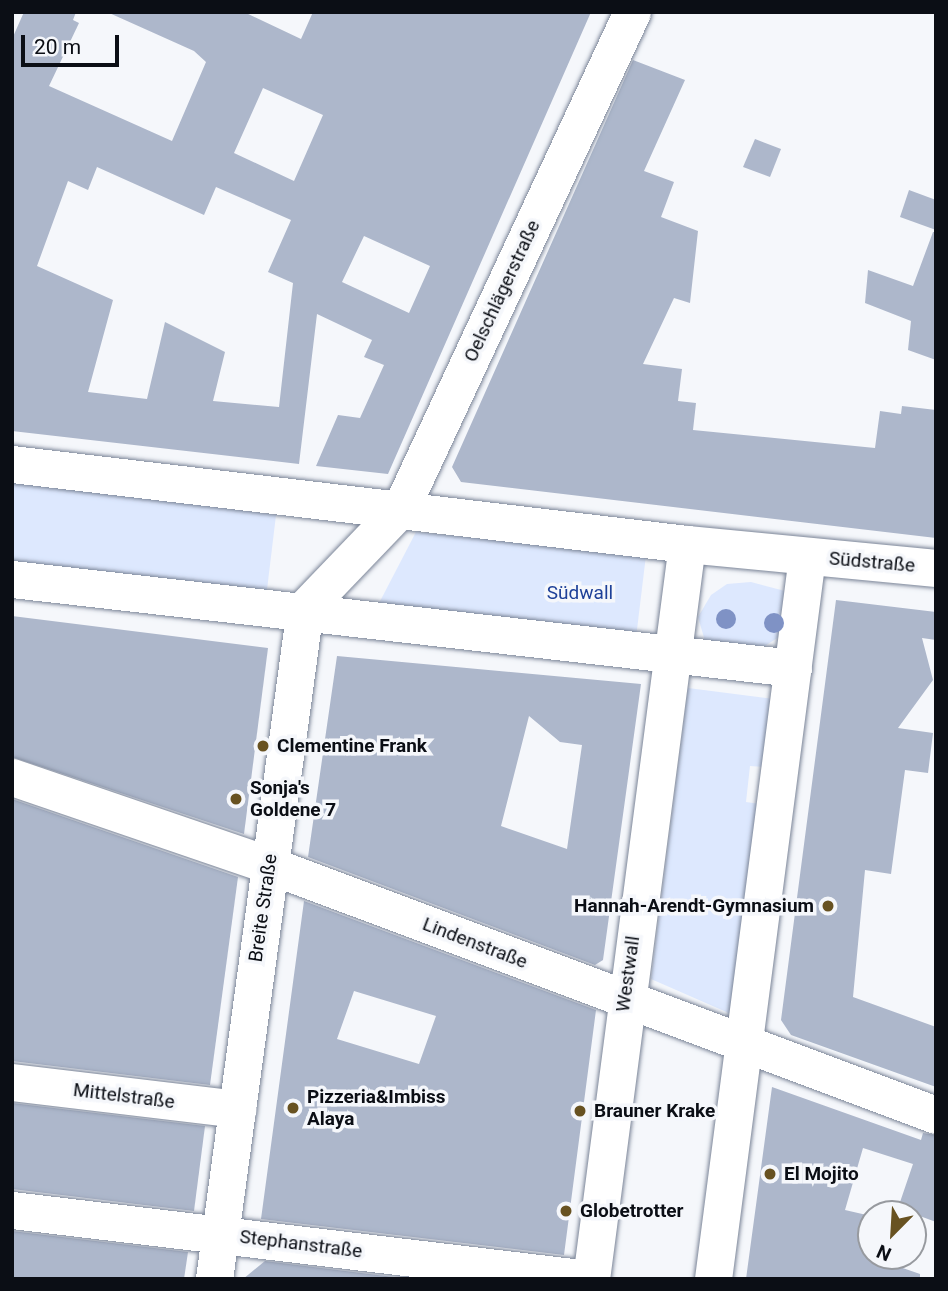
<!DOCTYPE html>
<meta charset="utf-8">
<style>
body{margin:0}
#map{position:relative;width:948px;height:1291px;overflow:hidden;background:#f5f7fb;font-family:Roboto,sans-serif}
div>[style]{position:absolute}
.green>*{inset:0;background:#dde8fe}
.building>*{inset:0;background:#adb7cb}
.roads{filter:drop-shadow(0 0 2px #7a8497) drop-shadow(0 0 2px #7a8497)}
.minor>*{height:37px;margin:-18.5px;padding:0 18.5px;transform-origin:18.5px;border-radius:18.5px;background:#fff}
.trees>*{width:20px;height:20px;margin:-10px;border-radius:50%;background:#7f92c5}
.dots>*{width:19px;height:19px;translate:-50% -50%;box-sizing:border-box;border:4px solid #f5f7fb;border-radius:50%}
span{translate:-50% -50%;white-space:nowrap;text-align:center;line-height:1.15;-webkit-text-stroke:7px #f5f7fb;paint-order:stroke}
.street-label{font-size:19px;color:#0b0e15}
.park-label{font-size:19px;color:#1e4098}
.poi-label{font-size:19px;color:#0b0e15;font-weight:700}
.left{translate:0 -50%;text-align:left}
.right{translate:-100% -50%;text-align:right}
.frame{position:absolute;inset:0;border:14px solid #0b0e15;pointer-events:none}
.north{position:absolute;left:857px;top:1200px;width:70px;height:70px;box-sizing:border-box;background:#f5f7fb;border:2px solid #979a9f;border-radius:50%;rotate:204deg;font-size:19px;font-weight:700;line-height:28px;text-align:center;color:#0b0e15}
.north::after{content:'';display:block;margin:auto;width:24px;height:32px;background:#685221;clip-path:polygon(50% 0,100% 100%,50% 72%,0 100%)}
.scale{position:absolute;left:21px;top:35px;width:98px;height:32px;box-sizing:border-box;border:4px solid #0b0e15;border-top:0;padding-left:9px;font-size:21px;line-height:24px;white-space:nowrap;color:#0b0e15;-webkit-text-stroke:5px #f5f7fb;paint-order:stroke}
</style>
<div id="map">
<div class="green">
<div style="clip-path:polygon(12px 480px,276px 515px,266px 598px,12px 565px)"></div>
<div style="clip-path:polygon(416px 532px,646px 555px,636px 638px,376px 609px)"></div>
<div style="clip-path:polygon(751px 582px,785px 591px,779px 637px,760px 649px,705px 641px,698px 617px,711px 595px,727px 584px)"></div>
<div style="clip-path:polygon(688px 688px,774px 699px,765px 767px,750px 766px,746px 802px,760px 804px,731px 1014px,651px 979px)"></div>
</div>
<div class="building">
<div style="clip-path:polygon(evenodd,24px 12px,76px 12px,73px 20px,79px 23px,49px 86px,172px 141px,206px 62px,194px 51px,107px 12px,244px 12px,301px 39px,313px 12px,591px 12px,388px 474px,316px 466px,338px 415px,360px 418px,384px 365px,364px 357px,372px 340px,317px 314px,299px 464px,12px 431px,12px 39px,24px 12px,263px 88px,323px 115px,294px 181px,234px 153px,263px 88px,24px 12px,97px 167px,204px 215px,216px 187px,291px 220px,268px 272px,293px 283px,279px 407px,213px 401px,225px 352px,165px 322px,147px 399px,88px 392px,113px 300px,37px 266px,68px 181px,88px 190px,97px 167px,24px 12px,364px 236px,430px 266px,409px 313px,342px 282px,364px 236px)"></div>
<div style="clip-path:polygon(633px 60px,685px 80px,644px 171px,674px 182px,661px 217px,698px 231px,690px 303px,674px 298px,643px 364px,682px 369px,678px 401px,696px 403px,693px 430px,875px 448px,880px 411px,901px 414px,902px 406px,936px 410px,936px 538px,461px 482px,452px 467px)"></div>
<div style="clip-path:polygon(755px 139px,781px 149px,770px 177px,743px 167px)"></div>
<div style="clip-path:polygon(909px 190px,936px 200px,936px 230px,900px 217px)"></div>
<div style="clip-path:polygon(933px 232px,936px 232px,936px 360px,908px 350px,911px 321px,865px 303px,868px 270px,913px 286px)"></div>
<div style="clip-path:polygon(836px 600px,936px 612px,936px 640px,922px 638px,933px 680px,898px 728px,933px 733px,928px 773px,905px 770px,891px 874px,865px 870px,853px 997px,936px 1027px,936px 1087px,791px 1035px,781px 1020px)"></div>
<div style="clip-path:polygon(12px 616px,268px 648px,244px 834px,12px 757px)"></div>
<div style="clip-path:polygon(evenodd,337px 656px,641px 684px,603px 960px,595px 965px,308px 857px,337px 656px,529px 716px,560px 742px,582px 745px,567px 849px,501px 826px,529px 716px)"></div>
<div style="clip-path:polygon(12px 799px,238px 877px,210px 1085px,12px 1061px)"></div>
<div style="clip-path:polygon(evenodd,304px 901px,596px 1010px,564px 1255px,261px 1219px,304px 901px,354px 991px,436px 1016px,419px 1064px,337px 1039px,354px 991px)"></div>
<div style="clip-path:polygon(772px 1087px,921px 1140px,923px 1133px,936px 1135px,936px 1222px,898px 1208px,913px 1164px,863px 1148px,845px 1210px,871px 1216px,871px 1257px,920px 1274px,920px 1279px,746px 1279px)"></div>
<div style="clip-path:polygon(12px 1103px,205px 1126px,194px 1211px,12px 1189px)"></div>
<div style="clip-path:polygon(12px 1231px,188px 1252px,184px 1279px,12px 1279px)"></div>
<div style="clip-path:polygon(265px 1261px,410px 1279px,243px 1279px)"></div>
</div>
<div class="roads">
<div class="minor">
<div style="left:12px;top:464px;width:680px;rotate:6.76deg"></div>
<div style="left:687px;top:544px;width:250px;rotate:5.5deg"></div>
<div style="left:12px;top:579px;width:786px;rotate:6.5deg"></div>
<div style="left:12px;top:777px;width:272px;rotate:18.9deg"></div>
<div style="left:269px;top:865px;width:712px;rotate:20.55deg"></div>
<div style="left:12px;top:1082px;width:227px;rotate:6.8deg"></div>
<div style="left:12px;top:1210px;width:581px;rotate:6.82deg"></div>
<div style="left:214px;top:1279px;width:677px;rotate:-82.28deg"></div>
<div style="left:305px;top:608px;width:139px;rotate:-46.2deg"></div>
<div style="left:401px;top:508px;width:547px;rotate:-65.03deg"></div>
<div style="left:591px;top:1279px;width:741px;rotate:-82.56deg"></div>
<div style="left:713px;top:1279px;width:729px;rotate:-82.59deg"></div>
</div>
</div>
<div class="trees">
<div style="left:726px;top:619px"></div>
<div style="left:774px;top:623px"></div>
</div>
<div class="dots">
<div style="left:263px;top:746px;background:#685221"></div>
<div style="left:236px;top:799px;background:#685221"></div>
<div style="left:828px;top:906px;background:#685221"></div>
<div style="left:293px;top:1108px;background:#685221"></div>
<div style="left:580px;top:1111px;background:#685221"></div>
<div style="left:770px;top:1174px;background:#685221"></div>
<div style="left:566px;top:1211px;background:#685221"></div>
</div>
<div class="street-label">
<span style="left:502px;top:291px;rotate:-65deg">Oelschlägerstraße</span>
<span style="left:872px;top:562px;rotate:5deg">Südstraße</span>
<span style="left:263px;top:908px;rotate:-82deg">Breite Straße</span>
<span style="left:475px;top:943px;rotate:21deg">Lindenstraße</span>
<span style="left:628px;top:974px;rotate:-82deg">Westwall</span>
<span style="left:124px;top:1096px;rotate:7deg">Mittelstraße</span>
<span style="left:301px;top:1244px;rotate:7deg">Stephanstraße</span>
</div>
<div class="park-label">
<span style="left:580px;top:593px">Südwall</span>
</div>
<div class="poi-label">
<span class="left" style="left:277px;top:746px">Clementine Frank</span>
<span class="left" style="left:250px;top:799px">Sonja's<br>Goldene 7</span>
<span class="right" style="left:814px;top:906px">Hannah-Arendt-Gymnasium</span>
<span class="left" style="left:307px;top:1108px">Pizzeria&amp;Imbiss<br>Alaya</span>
<span class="left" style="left:594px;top:1111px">Brauner Krake</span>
<span class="left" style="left:784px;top:1174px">El Mojito</span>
<span class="left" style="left:580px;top:1211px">Globetrotter</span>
</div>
<div class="frame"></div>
<div class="north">N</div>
<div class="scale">20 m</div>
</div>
